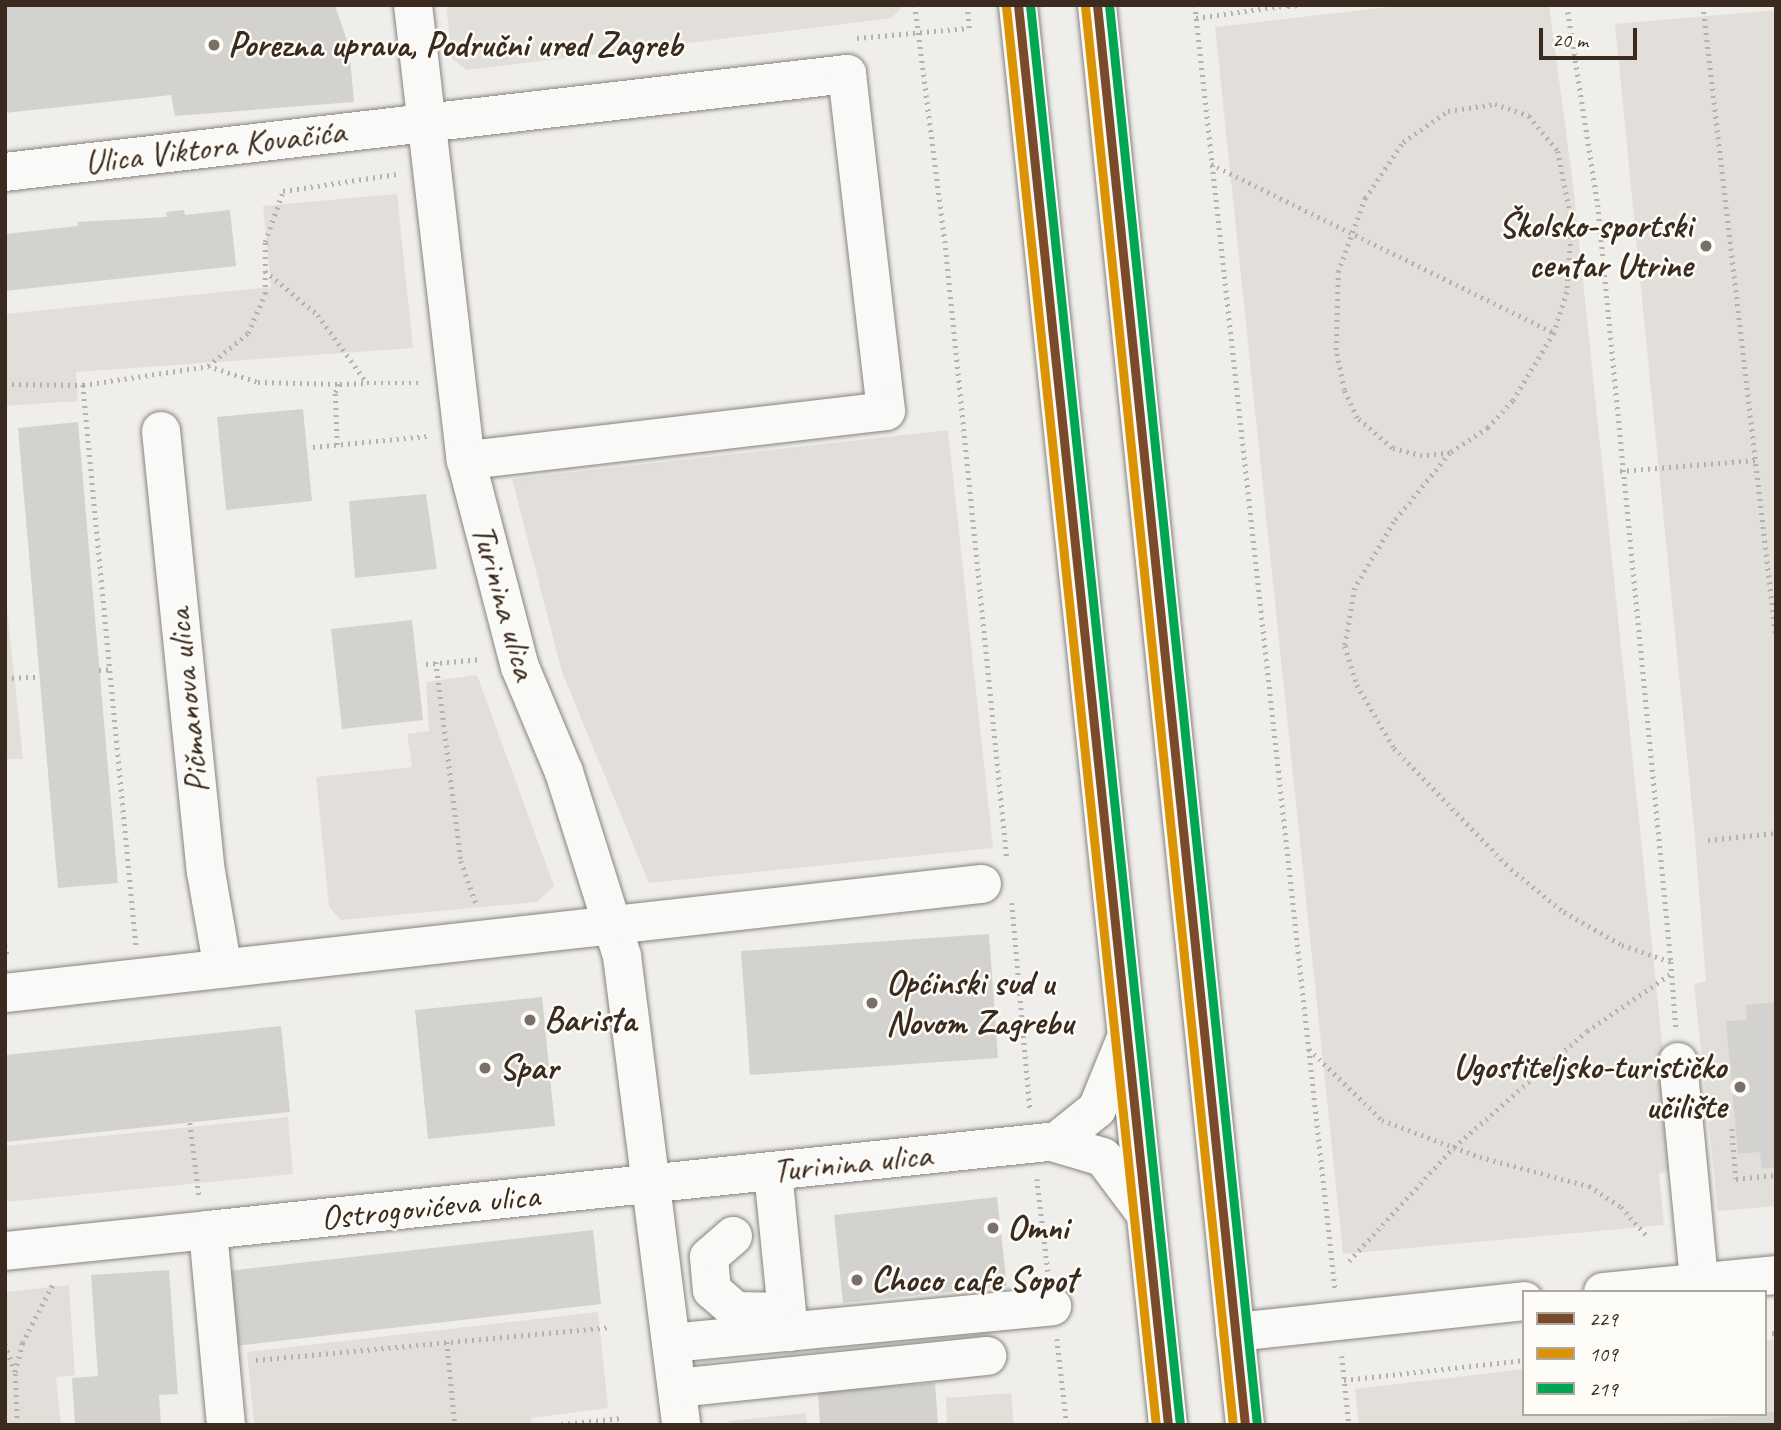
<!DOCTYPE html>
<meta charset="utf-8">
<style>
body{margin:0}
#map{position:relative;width:1781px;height:1430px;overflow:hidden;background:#f0eeeb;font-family:Caveat,sans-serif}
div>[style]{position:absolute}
.built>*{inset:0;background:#e2deda}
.green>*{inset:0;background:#e2dfda}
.building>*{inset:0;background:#d4d2cf}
.path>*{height:4.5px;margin-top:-2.25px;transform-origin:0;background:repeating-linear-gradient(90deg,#b4b2b0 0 2px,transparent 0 7px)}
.roads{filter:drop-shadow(0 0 2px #88837f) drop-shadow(0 0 2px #88837f)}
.minor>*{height:38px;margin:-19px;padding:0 19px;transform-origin:19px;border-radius:19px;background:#f9f9f7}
.major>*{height:38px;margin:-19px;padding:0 19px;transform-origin:19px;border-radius:19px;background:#f9f9f7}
.bus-1>*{height:9px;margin:-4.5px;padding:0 4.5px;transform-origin:4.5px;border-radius:4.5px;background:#7a4b2a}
.bus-2>*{height:9px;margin:-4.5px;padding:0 4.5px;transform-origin:4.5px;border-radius:4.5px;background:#db9304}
.bus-3>*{height:9px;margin:-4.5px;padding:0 4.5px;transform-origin:4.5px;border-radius:4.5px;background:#00a651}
.dots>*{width:19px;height:19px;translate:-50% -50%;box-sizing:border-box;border:4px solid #fdfcf7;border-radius:50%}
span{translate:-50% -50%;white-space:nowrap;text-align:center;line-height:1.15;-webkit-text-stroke:5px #fdfcf7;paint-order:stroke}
.poi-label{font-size:35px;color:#3b2a1e;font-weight:700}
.left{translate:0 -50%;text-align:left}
.right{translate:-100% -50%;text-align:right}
.street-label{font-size:35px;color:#3b2a1e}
.frame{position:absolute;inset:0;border:7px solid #3b2a1e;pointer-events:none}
.legend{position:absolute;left:1522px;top:1290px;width:245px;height:126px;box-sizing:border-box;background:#fdfcf7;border:2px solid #afa8a0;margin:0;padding:9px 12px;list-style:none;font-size:21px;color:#3b2a1e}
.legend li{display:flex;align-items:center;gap:14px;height:35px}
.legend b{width:35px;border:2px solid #afa8a0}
.scale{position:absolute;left:1539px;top:28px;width:98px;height:32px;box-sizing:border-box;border:4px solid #3b2a1e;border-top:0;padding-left:9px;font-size:21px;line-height:24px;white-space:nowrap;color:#3b2a1e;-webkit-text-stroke:5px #fdfcf7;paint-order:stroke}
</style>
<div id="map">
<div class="built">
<div style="clip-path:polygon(1776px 820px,1776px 1206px,1718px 1211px,1694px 984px,1706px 981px,1694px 827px)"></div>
</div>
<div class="green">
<div style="clip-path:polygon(446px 5px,903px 5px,903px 6px,892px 18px,467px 70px,452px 59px)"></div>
<div style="clip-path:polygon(1405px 5px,1549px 5px,1573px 184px,1675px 1167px,1659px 1174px,1664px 1225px,1343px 1254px,1215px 27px)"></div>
<div style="clip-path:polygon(1776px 10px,1776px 820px,1694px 827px,1615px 24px)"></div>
<div style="clip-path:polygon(397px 194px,413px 348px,76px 372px,78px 401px,5px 406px,5px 314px,271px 287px,263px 206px)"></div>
<div style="clip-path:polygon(948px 430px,993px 848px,649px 883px,562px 672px,512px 479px)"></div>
<div style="clip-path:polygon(5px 589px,23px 759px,5px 759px)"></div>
<div style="clip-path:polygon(477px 675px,554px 886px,537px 902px,341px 920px,329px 907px,316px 777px,412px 767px,407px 734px,429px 731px,426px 682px)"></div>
<div style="clip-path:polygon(288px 1117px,293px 1174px,5px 1202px,5px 1146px)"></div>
<div style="clip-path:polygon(69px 1285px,75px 1375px,56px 1377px,61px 1425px,5px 1425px,5px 1292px)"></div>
<div style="clip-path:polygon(598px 1312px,608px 1408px,531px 1418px,532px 1425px,254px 1425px,247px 1352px)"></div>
<div style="clip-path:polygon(1776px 1339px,1776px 1425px,1359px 1425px,1355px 1389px,1524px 1369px,1524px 1414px,1765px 1414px,1765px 1341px)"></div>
<div style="clip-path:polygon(1011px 1393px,1014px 1425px,947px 1425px,946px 1398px)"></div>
<div style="clip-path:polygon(806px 1413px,807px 1425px,729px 1425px,729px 1421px)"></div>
</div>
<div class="building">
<div style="clip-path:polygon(5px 5px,335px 5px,349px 47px,354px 102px,175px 116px,171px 95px,5px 113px)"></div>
<div style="clip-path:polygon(184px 210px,185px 215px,230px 210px,236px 266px,5px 291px,5px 234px,78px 226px,77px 222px,167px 217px,166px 212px)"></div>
<div style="clip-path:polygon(303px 409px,312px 501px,226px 510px,217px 417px)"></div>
<div style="clip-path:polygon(78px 422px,118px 883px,58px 888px,18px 428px)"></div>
<div style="clip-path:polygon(426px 494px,437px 569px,355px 578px,349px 501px)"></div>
<div style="clip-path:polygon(412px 620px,423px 720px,342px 729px,331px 629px)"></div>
<div style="clip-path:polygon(989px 934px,998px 1058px,750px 1075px,741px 951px)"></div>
<div style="clip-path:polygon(542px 997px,555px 1126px,428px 1139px,415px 1010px)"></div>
<div style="clip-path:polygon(1776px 1002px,1776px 1167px,1762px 1169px,1760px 1152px,1738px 1154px,1726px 1021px,1747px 1020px,1746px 1005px)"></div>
<div style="clip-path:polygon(281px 1026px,290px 1112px,5px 1142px,5px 1055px)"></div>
<div style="clip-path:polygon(997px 1197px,1007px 1286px,843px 1303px,834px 1215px)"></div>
<div style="clip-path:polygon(593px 1230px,601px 1304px,226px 1347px,218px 1272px)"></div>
<div style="clip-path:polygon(169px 1270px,178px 1394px,159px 1395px,161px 1425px,75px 1425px,72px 1378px,98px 1376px,91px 1275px)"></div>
<div style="clip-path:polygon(935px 1383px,938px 1425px,820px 1425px,818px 1391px)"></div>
<div style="clip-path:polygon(1776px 1412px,1776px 1425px,1668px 1425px,1668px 1423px)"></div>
</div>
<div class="path">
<div style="left:915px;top:5px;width:238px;rotate:82.8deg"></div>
<div style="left:945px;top:241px;width:621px;rotate:84.27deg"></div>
<div style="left:1195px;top:5px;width:1291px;rotate:83.77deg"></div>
<div style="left:1703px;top:5px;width:636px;rotate:83.41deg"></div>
<div style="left:1288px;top:6px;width:13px;rotate:-4deg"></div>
<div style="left:1568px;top:12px;width:195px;rotate:81.2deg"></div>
<div style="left:1598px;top:205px;width:761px;rotate:84.49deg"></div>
<div style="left:1196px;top:18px;width:94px;rotate:-8deg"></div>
<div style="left:857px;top:38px;width:112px;rotate:-5.1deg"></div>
<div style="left:969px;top:28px;width:23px;rotate:-95deg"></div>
<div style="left:1211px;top:164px;width:382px;rotate:26.2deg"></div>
<div style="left:265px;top:271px;width:69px;rotate:39.7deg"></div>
<div style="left:318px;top:315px;width:84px;rotate:54.2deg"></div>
<div style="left:367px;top:383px;width:54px"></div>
<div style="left:208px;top:366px;width:52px;rotate:17.7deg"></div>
<div style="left:258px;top:382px;width:82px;rotate:1.4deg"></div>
<div style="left:5px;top:384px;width:78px;rotate:0.7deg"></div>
<div style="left:83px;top:385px;width:126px;rotate:-8.6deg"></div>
<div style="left:208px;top:366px;width:52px;rotate:-39.5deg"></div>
<div style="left:248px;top:333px;width:43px;rotate:-66.4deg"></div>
<div style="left:265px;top:294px;width:52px;rotate:-90deg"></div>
<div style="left:265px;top:242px;width:54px;rotate:-70.6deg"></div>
<div style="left:283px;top:191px;width:115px;rotate:-8.5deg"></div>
<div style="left:83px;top:385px;width:563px;rotate:84.59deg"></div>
<div style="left:337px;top:445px;width:53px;rotate:-92.2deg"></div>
<div style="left:335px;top:392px;width:9px;rotate:-58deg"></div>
<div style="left:340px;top:384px;width:27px;rotate:-2deg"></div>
<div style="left:313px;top:447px;width:116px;rotate:-5.5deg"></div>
<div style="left:1450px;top:453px;width:28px;rotate:174deg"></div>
<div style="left:1422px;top:456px;width:31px;rotate:-165deg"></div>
<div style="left:1392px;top:448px;width:46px;rotate:-139.4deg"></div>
<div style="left:1357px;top:418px;width:31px;rotate:-115deg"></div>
<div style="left:1344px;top:390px;width:41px;rotate:-101.3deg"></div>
<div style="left:1336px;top:350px;width:78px;rotate:-88.5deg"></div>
<div style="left:1338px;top:272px;width:79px;rotate:-70deg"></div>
<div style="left:1365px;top:198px;width:68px;rotate:-55.8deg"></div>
<div style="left:1403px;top:142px;width:55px;rotate:-34.6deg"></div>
<div style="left:1448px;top:111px;width:48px;rotate:-8.5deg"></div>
<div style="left:1495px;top:104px;width:36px;rotate:19deg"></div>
<div style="left:1529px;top:116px;width:45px;rotate:50.4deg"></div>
<div style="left:1558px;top:151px;width:73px;rotate:79deg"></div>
<div style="left:1572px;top:223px;width:69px;rotate:94.1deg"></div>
<div style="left:1567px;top:292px;width:43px;rotate:107.6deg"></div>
<div style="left:1554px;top:333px;width:79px;rotate:121.1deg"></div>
<div style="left:1513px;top:401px;width:37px;rotate:133deg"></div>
<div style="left:1488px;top:428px;width:45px;rotate:146.7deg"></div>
<div style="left:1450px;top:453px;width:89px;rotate:129.1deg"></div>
<div style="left:1394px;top:522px;width:77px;rotate:120.6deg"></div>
<div style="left:1355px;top:588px;width:59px;rotate:99.8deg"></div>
<div style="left:1345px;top:646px;width:41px;rotate:72.9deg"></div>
<div style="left:1357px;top:685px;width:73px;rotate:59.6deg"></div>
<div style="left:1394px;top:748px;width:168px;rotate:46deg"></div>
<div style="left:1511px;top:869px;width:68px;rotate:39.1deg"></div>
<div style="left:1564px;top:912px;width:67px;rotate:29.6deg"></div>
<div style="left:1622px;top:945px;width:52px;rotate:19.1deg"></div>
<div style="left:1671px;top:962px;width:67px;rotate:85.7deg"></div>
<div style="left:1620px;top:471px;width:136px;rotate:-4.6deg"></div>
<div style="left:436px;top:662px;width:201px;rotate:82.8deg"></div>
<div style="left:461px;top:861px;width:48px;rotate:70.4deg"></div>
<div style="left:426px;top:664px;width:56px;rotate:-5.1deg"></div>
<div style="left:99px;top:670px;width:14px;rotate:-4deg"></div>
<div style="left:5px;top:678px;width:34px;rotate:-2deg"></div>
<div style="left:1708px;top:840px;width:68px;rotate:-5.9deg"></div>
<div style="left:1012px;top:903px;width:208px;rotate:85deg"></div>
<div style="left:5px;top:945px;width:13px;rotate:77deg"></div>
<div style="left:1309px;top:1049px;width:102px;rotate:44.2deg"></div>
<div style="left:1382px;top:1120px;width:105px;rotate:20.7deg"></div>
<div style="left:1480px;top:1157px;width:113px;rotate:14.9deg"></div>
<div style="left:1589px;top:1186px;width:38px;rotate:33deg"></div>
<div style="left:1621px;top:1207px;width:38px;rotate:48deg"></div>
<div style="left:190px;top:1123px;width:73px;rotate:82.9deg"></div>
<div style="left:1732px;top:1129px;width:50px;rotate:85.4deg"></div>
<div style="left:1736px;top:1179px;width:40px;rotate:-5.7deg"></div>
<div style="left:1037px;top:1179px;width:93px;rotate:83.2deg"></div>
<div style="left:1349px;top:1261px;width:155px;rotate:-47.4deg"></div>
<div style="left:1454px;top:1147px;width:176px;rotate:-41.1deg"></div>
<div style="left:1587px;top:1031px;width:103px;rotate:-34.3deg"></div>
<div style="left:1765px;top:1334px;width:11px;rotate:-5deg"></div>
<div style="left:1057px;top:1339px;width:87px;rotate:83.4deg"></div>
<div style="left:447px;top:1342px;width:83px;rotate:84.5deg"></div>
<div style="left:5px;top:1344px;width:29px;rotate:70deg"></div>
<div style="left:1342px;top:1356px;width:69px;rotate:84.2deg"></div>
<div style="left:256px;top:1360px;width:356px;rotate:-5.3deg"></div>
<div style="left:1344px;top:1380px;width:181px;rotate:-6.3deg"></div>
<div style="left:17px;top:1425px;width:53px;rotate:-92.2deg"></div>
<div style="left:15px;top:1372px;width:30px;rotate:-76deg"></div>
<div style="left:22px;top:1343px;width:69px;rotate:-62.3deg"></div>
<div style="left:554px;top:1425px;width:68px;rotate:-5.9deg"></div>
</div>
<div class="roads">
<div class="minor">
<div style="left:413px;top:5px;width:458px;rotate:83.4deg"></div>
<div style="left:466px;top:460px;width:214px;rotate:75.4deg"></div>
<div style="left:520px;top:667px;width:114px;rotate:67.3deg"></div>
<div style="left:564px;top:772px;width:193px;rotate:72.5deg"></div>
<div style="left:622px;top:956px;width:473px;rotate:82.8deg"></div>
<div style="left:5px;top:172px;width:848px;rotate:-6.64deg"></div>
<div style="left:847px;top:74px;width:339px;rotate:83.4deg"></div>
<div style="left:886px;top:411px;width:423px;rotate:173.3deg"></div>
<div style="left:161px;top:431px;width:443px;rotate:84.2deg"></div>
<div style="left:206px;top:872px;width:98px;rotate:80.1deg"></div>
<div style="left:5px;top:993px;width:983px;rotate:-6.37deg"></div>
<div style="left:1678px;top:1062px;width:220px;rotate:84.5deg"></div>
<div style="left:1052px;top:1142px;width:53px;rotate:16.4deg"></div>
<div style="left:1103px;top:1157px;width:70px;rotate:53.1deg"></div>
<div style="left:773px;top:1172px;width:161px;rotate:84.3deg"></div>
<div style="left:733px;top:1236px;width:32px;rotate:139deg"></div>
<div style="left:709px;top:1257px;width:33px;rotate:85deg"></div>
<div style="left:712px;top:1290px;width:32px;rotate:41deg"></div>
<div style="left:736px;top:1311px;width:50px;rotate:1.1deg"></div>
<div style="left:5px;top:1251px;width:204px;rotate:-5.9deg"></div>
<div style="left:1603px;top:1292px;width:174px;rotate:-5.6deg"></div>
<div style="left:1235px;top:1332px;width:291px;rotate:-6.1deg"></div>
<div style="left:671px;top:1343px;width:383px;rotate:-5.5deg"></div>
<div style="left:677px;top:1388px;width:312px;rotate:-5.9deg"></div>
<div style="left:226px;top:1425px;width:196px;rotate:-95.3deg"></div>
<div style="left:208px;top:1230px;width:854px;rotate:-5.98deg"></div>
<div style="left:1057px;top:1141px;width:51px;rotate:-38.7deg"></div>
<div style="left:1097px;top:1109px;width:77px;rotate:-67.8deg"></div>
</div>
<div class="major">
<div style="left:1018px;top:5px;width:1428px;rotate:83.97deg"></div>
<div style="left:1097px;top:5px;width:1428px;rotate:84.05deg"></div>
</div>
</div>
<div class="bus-1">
<div style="left:1018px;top:5px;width:1428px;rotate:83.97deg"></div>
<div style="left:1097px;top:5px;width:1428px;rotate:84.05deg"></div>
</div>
<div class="bus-2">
<div style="left:1006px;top:6px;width:1427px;rotate:83.97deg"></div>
<div style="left:1085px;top:6px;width:1427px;rotate:84.05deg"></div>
</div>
<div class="bus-3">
<div style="left:1030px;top:5px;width:1427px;rotate:83.97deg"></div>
<div style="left:1109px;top:5px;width:1427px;rotate:84.05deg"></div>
</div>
<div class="dots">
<div style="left:214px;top:45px;background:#7a6f66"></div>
<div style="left:1706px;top:246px;background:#7a6f66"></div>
<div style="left:872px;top:1003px;background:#7a6f66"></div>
<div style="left:530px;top:1020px;background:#7a6f66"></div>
<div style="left:485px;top:1068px;background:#7a6f66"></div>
<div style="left:1740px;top:1087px;background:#7a6f66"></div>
<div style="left:993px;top:1228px;background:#7a6f66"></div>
<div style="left:857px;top:1280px;background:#7a6f66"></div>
</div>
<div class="poi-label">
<span class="left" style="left:228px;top:45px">Porezna uprava, Područni ured Zagreb</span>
<span class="right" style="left:1692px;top:246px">Školsko-sportski<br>centar Utrine</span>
<span class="left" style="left:886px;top:1003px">Općinski sud u<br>Novom Zagrebu</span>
<span class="left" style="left:544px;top:1020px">Barista</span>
<span class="right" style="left:1726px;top:1087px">Ugostiteljsko-turističko<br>učilište</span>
<span class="left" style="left:499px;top:1068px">Spar</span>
<span class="left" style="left:1007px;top:1228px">Omni</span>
<span class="left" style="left:871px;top:1280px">Choco cafe Sopot</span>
</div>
<div class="street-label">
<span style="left:215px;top:147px;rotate:-7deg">Ulica Viktora Kovačića</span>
<span style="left:504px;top:602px;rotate:74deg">Turinina ulica</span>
<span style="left:188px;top:701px;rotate:-96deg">Pičmanova ulica</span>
<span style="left:852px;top:1163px;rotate:-6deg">Turinina ulica</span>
<span style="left:430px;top:1207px;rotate:-6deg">Ostrogovićeva ulica</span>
</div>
<div class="frame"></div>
<ul class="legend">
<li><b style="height:9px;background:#7a4b2a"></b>229</li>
<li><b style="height:9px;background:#db9304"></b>109</li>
<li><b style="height:9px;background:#00a651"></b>219</li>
</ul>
<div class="scale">20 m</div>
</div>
